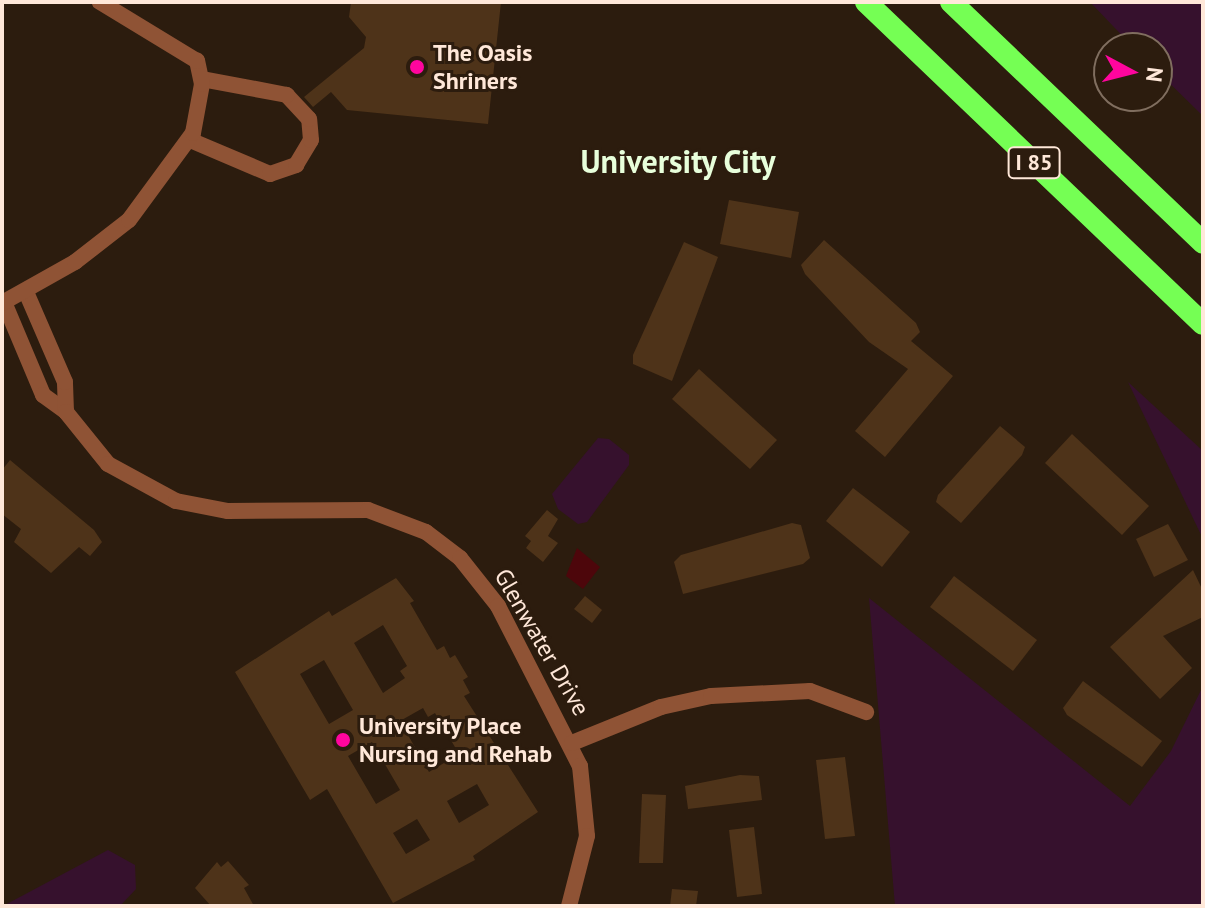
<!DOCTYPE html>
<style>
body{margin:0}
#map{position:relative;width:1205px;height:908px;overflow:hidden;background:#2c1c0e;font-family:"PT Sans",sans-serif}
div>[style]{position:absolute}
.green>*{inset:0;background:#36112d}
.water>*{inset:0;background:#4d060b}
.building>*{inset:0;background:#4e3319}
.minor>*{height:16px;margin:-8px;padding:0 8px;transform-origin:8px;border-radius:8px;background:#8f5335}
.highway>*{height:22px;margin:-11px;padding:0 11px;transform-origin:11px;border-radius:11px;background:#75ff54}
.dots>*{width:22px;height:22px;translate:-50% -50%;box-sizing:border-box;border:4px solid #2c1c0e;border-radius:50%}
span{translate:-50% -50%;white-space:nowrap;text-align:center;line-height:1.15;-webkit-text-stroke:6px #2c1c0e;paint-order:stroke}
.shield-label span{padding:2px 6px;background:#2c1c0e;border:2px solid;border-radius:6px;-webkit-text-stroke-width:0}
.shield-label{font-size:22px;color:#ffe8d9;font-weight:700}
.poi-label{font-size:24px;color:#ffe8d9;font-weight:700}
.left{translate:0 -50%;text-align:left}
.street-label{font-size:24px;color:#ffe8d9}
.district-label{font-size:32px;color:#e8ffdb;font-weight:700}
.frame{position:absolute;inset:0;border:4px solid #ffe8d9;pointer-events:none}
.north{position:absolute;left:1093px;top:32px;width:80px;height:80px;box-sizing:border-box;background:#2c1c0e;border:2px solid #806e5f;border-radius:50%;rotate:97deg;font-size:22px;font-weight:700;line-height:32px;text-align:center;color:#ffe8d9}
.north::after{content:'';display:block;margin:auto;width:28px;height:36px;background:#ff059e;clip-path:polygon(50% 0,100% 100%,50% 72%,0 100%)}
</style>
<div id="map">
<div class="green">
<div style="clip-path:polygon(1090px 2px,1203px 2px,1203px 116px,1157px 71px,1157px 48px,1134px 48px)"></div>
<div style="clip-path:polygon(1128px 382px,1203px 451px,1203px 539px)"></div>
<div style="clip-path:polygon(598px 438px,609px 439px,629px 455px,629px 465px,587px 522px,578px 524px,558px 509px,552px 494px)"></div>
<div style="clip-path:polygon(869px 598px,1130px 806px,1171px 751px,1203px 686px,1203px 906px,895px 906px)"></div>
<div style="clip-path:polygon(108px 850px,135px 865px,136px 889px,120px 906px,3px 906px)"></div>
</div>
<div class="water">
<div style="clip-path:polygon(577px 548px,600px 567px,583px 589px,566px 576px)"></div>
</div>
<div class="building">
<div style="clip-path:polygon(351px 2px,501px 2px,488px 124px,347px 110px,331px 92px,313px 107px,304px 97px,364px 48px,366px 37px,349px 17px)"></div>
<div style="clip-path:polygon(729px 200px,799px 212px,791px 258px,720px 244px)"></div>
<div style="clip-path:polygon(824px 240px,916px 323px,920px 332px,911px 341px,953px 376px,885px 457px,855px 431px,908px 369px,869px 342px,805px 274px,801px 265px)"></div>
<div style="clip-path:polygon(684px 242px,718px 257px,672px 381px,633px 364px,633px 355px)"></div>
<div style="clip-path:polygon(699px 369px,777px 440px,750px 469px,672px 399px)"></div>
<div style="clip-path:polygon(1000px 426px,1025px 447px,1022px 455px,961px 523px,936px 502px,938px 495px)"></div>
<div style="clip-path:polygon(1072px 434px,1149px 506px,1122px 535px,1045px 463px)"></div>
<div style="clip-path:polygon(10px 460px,94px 530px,102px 542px,90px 556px,79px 547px,51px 573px,14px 542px,21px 529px,2px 514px,2px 470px)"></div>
<div style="clip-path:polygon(853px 488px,910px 532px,882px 567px,826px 521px)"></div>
<div style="clip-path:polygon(547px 510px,558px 519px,548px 536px,558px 543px,543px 562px,526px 548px,531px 541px,525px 536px)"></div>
<div style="clip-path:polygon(792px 523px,801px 525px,810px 558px,803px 564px,683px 594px,674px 562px,681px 555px)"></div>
<div style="clip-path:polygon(1168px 524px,1188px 560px,1154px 577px,1136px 539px)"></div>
<div style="clip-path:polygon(1193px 570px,1203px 591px,1203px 617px,1163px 636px,1192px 668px,1160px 699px,1110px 647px)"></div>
<div style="clip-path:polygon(954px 576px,1037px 640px,1013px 671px,930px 607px)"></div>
<div style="clip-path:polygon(evenodd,396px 578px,414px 601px,410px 603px,437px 650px,444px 646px,450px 658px,455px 655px,468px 677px,463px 680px,470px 693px,464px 696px,538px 812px,473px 856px,475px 860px,393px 903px,327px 789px,310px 800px,235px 672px,329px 611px,332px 616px,396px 578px,383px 625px,407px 666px,400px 671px,405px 678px,383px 693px,354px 643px,383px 625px,396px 578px,324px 660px,353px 710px,329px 724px,300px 674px,324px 660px,396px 578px,423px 708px,428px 717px,435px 713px,459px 754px,429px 772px,400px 721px,423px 708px,396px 578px,372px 742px,400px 790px,376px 804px,348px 756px,372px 742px,396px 578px,477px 784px,489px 805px,459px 823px,447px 801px,477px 784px,396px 578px,417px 819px,430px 840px,406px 854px,393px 833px,417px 819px)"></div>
<div style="clip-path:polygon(585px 596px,602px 610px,592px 623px,574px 609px)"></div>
<div style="clip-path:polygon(1083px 681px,1162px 741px,1142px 767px,1067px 715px,1063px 708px)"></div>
<div style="clip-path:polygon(845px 757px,855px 836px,825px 839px,816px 760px)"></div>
<div style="clip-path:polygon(740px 775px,759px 776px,762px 800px,688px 809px,685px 786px)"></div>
<div style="clip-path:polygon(642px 794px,666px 795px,663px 863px,639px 863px)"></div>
<div style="clip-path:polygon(754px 827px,762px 894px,737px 897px,729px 830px)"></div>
<div style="clip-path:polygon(228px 861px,249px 885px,244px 888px,254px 906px,211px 906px,195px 888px,217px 862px,221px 867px)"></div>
<div style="clip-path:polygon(672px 889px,698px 891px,696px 906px,670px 906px)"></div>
</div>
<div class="minor">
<div style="left:190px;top:140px;width:87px;rotate:23deg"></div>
<div style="left:270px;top:174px;width:28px;rotate:-19deg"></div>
<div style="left:296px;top:165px;width:29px;rotate:-59deg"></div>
<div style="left:311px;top:140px;width:21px;rotate:-95deg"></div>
<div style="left:309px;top:119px;width:33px;rotate:-133deg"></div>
<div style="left:287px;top:95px;width:86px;rotate:-169.3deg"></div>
<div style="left:4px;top:302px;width:101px;rotate:67.2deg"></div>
<div style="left:43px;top:395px;width:29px;rotate:36deg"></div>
<div style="left:66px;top:412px;width:30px;rotate:-92deg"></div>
<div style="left:65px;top:382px;width:98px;rotate:-113.4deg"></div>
<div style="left:2px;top:303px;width:84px;rotate:-29.3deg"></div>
<div style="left:75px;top:262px;width:68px;rotate:-37.9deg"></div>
<div style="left:129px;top:220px;width:108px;rotate:-53.7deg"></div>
<div style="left:193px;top:133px;width:50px;rotate:-79.6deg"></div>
<div style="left:202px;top:84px;width:24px;rotate:-102deg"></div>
<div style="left:197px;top:61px;width:114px;rotate:-148.7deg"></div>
<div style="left:66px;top:412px;width:67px;rotate:51.1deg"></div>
<div style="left:108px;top:464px;width:77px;rotate:28.6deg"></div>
<div style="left:176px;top:501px;width:53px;rotate:10.9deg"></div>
<div style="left:228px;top:511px;width:140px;rotate:-0.4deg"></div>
<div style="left:368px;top:510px;width:62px;rotate:20.8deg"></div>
<div style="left:426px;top:532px;width:43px;rotate:37.4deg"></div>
<div style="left:460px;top:558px;width:61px;rotate:51.6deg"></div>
<div style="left:498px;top:606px;width:180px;rotate:62.9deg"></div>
<div style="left:580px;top:766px;width:70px;rotate:84.3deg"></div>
<div style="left:587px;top:836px;width:72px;rotate:104.4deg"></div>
<div style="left:572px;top:743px;width:96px;rotate:-22deg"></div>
<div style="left:661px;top:707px;width:51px;rotate:-12.4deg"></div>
<div style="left:711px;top:696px;width:99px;rotate:-2.9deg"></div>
<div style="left:810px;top:691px;width:60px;rotate:20.6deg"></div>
</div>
<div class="highway">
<div style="left:866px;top:2px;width:466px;rotate:43.7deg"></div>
<div style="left:951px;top:2px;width:349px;rotate:43.7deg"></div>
</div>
<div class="dots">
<div style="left:417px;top:67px;background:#ff059e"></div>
<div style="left:343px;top:740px;background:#ff059e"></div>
</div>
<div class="shield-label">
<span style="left:1034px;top:163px">I 85</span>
</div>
<div class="poi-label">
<span class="left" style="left:433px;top:67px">The Oasis<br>Shriners</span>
<span class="left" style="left:359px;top:740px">University Place<br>Nursing and Rehab</span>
</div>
<div class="street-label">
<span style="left:542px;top:642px;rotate:60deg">Glenwater Drive</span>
</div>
<div class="district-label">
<span style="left:678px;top:161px">University City</span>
</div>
<div class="frame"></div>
<div class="north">N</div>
</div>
